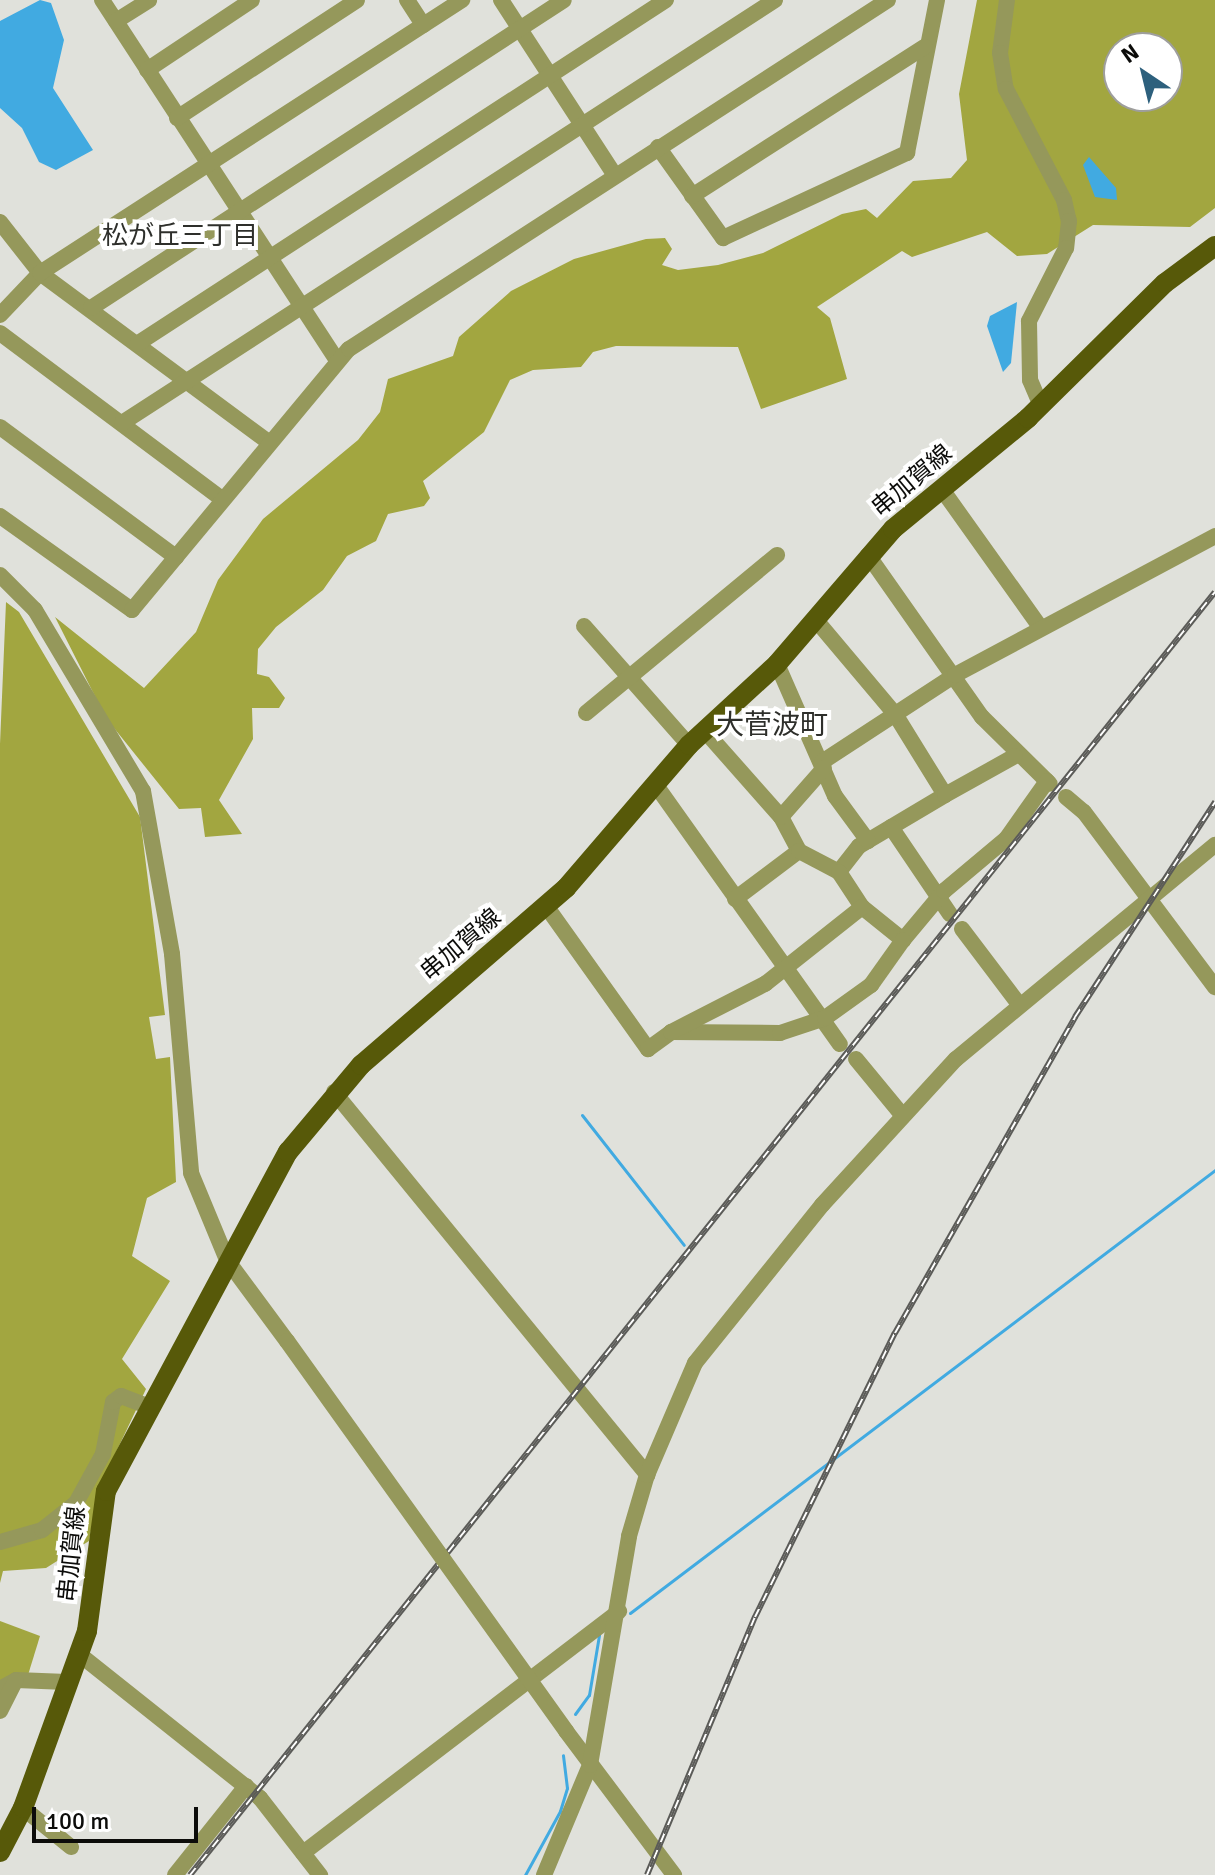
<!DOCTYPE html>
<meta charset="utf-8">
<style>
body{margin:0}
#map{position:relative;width:1215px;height:1875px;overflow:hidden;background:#e0e1db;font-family:Signika,"Noto Sans JP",sans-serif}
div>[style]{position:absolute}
.forest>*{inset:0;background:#a2a640}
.water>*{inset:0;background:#41aae1}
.stream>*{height:3px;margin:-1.5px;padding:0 1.5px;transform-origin:1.5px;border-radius:1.5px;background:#41aae1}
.minor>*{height:16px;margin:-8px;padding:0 8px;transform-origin:8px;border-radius:8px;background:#95985b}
.major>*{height:20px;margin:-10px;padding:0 10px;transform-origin:10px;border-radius:10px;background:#575909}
.rail>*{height:6px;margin-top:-3px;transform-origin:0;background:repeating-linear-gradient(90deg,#fff 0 9px,#5b5b58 0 18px);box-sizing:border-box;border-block:2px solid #5b5b58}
.minor-bridge>*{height:16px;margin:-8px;padding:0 8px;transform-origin:8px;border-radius:8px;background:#95985b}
span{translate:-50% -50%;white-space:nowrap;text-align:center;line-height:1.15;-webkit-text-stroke:8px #fff;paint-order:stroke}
.street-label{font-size:24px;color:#0c0c0a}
.neighbourhood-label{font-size:26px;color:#2e2f2b}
.quarter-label{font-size:28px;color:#2e2f2b}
.north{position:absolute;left:1103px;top:32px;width:80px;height:80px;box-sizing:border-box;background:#fff;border:2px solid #9e9e9d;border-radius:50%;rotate:325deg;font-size:22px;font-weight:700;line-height:32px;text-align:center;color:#0c0c0a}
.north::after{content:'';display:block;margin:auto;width:28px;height:36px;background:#2d607d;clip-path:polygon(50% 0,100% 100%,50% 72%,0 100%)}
.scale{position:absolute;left:32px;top:1807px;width:166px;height:36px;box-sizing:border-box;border:4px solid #0c0c0a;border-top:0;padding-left:10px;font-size:24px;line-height:28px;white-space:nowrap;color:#0c0c0a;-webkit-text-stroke:6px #fff;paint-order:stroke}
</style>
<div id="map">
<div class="forest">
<div style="clip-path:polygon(evenodd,977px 0,1215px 0,1215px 208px,1190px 227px,1093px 225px,1047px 254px,1017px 256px,987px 232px,912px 257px,902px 251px,817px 307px,830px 318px,847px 379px,761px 409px,738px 347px,616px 346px,593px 352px,581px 367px,533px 370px,510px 380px,484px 432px,423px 481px,430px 498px,424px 506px,388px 514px,376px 541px,347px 556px,323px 590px,276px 627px,258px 649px,257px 674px,269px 677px,285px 698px,279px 708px,252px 708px,253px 739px,219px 800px,242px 834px,205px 837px,201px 808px,179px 809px,106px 718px,55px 617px,144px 688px,196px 632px,218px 580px,263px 519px,358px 440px,380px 412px,388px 379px,453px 356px,459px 337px,511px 291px,574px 259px,646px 239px,665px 238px,672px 249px,662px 265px,678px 270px,718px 265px,763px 253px,842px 214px,866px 209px,877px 218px,913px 181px,951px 178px,967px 160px,959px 94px,977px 0,1119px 48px,1167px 48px,1167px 96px,1119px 96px,1119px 48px)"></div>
<div style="clip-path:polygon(6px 602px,19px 612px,140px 817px,165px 1015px,149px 1017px,156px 1059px,170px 1057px,176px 1182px,147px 1198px,132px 1256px,170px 1281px,122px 1359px,146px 1389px,99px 1488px,89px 1541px,46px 1568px,3px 1571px,0 1583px,0 744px)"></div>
<div style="clip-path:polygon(0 1621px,40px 1636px,28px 1675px,0 1683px)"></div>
</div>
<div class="water">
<div style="clip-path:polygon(40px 0,51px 3px,64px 40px,53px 88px,93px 150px,56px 170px,39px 162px,22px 128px,0 108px,0 21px)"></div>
<div style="clip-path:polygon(1089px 157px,1116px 188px,1117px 200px,1095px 197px,1083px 165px)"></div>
<div style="clip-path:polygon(1017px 302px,1011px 363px,1003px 372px,987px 326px,990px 316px)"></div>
</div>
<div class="stream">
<div style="left:582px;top:1115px;width:165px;rotate:51.9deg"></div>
<div style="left:630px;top:1613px;width:734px;rotate:-37.14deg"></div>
<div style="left:575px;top:1714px;width:24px;rotate:-54deg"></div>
<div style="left:589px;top:1695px;width:61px;rotate:-80.5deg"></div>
<div style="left:525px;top:1875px;width:73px;rotate:-61.3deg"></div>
<div style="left:560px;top:1811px;width:24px;rotate:-73deg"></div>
<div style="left:567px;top:1788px;width:33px;rotate:-97deg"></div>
</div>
<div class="minor">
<div style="left:102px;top:0;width:430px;rotate:56.9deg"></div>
<div style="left:407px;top:0;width:30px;rotate:57deg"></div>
<div style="left:501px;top:0;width:207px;rotate:57deg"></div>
<div style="left:1007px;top:0;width:53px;rotate:97.5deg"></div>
<div style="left:1000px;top:53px;width:36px;rotate:81deg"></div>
<div style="left:1006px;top:89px;width:125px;rotate:62.4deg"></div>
<div style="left:1064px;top:200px;width:22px;rotate:77deg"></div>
<div style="left:1069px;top:221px;width:27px;rotate:96deg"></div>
<div style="left:1066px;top:248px;width:82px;rotate:116.9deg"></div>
<div style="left:1029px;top:321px;width:59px;rotate:89deg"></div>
<div style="left:1030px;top:380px;width:26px;rotate:67deg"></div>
<div style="left:116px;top:21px;width:39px;rotate:-32deg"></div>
<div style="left:147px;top:70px;width:126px;rotate:-33.7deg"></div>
<div style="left:177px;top:118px;width:215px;rotate:-33.2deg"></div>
<div style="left:658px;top:147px;width:112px;rotate:54.5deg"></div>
<div style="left:723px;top:238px;width:203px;rotate:-24.8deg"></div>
<div style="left:907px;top:153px;width:156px;rotate:-78.9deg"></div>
<div style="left:692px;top:196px;width:276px;rotate:-32.7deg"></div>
<div style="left:0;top:222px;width:65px;rotate:51.9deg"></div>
<div style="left:40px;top:273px;width:284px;rotate:36.5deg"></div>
<div style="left:91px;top:308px;width:564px;rotate:-33.07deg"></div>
<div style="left:0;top:315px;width:58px;rotate:-46.4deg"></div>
<div style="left:40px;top:273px;width:503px;rotate:-32.9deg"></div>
<div style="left:0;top:333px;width:277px;rotate:36.8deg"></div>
<div style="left:137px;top:344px;width:631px;rotate:-33.04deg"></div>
<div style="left:122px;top:423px;width:778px;rotate:-32.93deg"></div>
<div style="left:0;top:427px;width:219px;rotate:36.5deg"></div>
<div style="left:941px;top:488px;width:172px;rotate:54.5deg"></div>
<div style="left:0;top:516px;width:162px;rotate:35.5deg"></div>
<div style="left:132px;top:610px;width:339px;rotate:-50.3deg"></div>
<div style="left:349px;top:349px;width:642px;rotate:-32.92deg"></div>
<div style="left:868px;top:555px;width:198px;rotate:54.9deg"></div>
<div style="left:982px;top:717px;width:95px;rotate:44.6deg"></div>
<div style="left:0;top:575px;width:49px;rotate:45deg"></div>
<div style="left:35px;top:610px;width:211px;rotate:59.2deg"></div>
<div style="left:143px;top:791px;width:166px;rotate:79.9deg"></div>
<div style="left:172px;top:954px;width:220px;rotate:85deg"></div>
<div style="left:191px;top:1173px;width:94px;rotate:67.5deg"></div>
<div style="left:227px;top:1260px;width:101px;rotate:53.5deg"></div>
<div style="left:815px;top:619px;width:124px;rotate:49.9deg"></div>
<div style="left:895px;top:714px;width:95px;rotate:58.3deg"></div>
<div style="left:945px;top:795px;width:100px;rotate:149.3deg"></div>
<div style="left:859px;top:846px;width:33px;rotate:128deg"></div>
<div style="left:584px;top:626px;width:159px;rotate:48.6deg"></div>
<div style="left:777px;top:664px;width:144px;rotate:66.3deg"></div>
<div style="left:835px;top:796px;width:56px;rotate:53.7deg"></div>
<div style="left:586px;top:713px;width:248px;rotate:-39.6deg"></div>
<div style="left:704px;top:730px;width:116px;rotate:48.5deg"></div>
<div style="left:781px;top:817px;width:38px;rotate:62deg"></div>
<div style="left:822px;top:762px;width:159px;rotate:-33.2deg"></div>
<div style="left:955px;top:675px;width:295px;rotate:-28.1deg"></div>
<div style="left:655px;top:784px;width:319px;rotate:54.6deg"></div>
<div style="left:945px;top:795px;width:80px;rotate:-29.1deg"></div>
<div style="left:1066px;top:797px;width:23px;rotate:40deg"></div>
<div style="left:1084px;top:812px;width:219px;rotate:53.2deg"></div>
<div style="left:781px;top:817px;width:65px;rotate:-48.7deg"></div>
<div style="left:891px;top:827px;width:105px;rotate:55.9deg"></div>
<div style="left:735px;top:899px;width:80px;rotate:-36.9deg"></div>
<div style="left:799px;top:851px;width:45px;rotate:27.7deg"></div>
<div style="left:839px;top:872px;width:42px;rotate:56.7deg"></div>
<div style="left:862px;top:907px;width:53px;rotate:38.8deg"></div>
<div style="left:903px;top:940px;width:64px;rotate:-50.1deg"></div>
<div style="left:944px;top:891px;width:81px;rotate:-40deg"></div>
<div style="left:1006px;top:839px;width:71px;rotate:-54.7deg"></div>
<div style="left:546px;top:906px;width:176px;rotate:54.5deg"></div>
<div style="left:648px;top:1049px;width:29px;rotate:-36deg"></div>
<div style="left:671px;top:1032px;width:109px;rotate:0.5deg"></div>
<div style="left:780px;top:1033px;width:47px;rotate:-18.4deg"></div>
<div style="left:825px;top:1018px;width:57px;rotate:-35.7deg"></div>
<div style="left:871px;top:985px;width:55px;rotate:-54.6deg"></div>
<div style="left:962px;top:929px;width:93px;rotate:52.9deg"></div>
<div style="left:671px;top:1032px;width:106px;rotate:-27.1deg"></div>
<div style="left:765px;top:984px;width:124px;rotate:-38.4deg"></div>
<div style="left:856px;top:1059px;width:74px;rotate:50.5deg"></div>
<div style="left:334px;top:1092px;width:495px;rotate:50.7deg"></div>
<div style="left:0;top:1542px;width:44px;rotate:-15.9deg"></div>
<div style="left:42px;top:1530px;width:43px;rotate:-38.5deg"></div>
<div style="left:76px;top:1503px;width:56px;rotate:-61.1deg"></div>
<div style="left:103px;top:1454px;width:53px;rotate:-79.1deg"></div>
<div style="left:113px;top:1402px;width:10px;rotate:-37deg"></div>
<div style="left:121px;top:1396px;width:28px;rotate:21deg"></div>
<div style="left:79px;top:1654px;width:231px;rotate:38.5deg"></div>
<div style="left:260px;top:1798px;width:98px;rotate:52.1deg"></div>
<div style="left:0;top:1689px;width:18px;rotate:-29deg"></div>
<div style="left:16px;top:1680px;width:51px;rotate:2.2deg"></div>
<div style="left:0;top:1711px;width:34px;rotate:-63deg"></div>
<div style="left:566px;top:1731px;width:180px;rotate:53.1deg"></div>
<div style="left:23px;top:1808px;width:62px;rotate:39.1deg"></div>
<div style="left:303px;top:1853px;width:398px;rotate:-37.4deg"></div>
<div style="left:175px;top:1875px;width:114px;rotate:-51.4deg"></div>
<div style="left:544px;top:1875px;width:119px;rotate:-67.3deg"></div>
<div style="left:590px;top:1765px;width:232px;rotate:-80.3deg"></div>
<div style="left:629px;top:1536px;width:64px;rotate:-73.6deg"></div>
<div style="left:647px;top:1475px;width:122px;rotate:-66.8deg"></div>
<div style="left:695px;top:1363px;width:203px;rotate:-51.2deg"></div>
<div style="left:822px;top:1205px;width:198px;rotate:-47.5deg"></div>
<div style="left:956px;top:1059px;width:336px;rotate:-39.6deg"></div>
</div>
<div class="major">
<div style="left:0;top:1852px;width:50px;rotate:-62.4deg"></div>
<div style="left:23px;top:1808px;width:188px;rotate:-70.1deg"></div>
<div style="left:87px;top:1631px;width:141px;rotate:-82.3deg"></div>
<div style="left:106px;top:1491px;width:385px;rotate:-61.8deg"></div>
<div style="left:288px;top:1152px;width:114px;rotate:-50deg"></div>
<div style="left:361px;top:1065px;width:271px;rotate:-40.8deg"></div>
<div style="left:566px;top:888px;width:189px;rotate:-49.3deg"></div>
<div style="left:689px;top:745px;width:120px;rotate:-42.6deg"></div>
<div style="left:777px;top:664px;width:178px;rotate:-49.3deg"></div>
<div style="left:893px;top:529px;width:175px;rotate:-39.4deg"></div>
<div style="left:1028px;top:418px;width:192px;rotate:-44.6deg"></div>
<div style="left:1165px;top:283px;width:62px;rotate:-36.5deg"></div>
</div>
<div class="rail">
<div style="left:190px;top:1875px;width:1642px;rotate:-51.38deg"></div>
<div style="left:647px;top:1875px;width:280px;rotate:-67.3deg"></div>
<div style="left:755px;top:1617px;width:317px;rotate:-63.8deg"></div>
<div style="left:895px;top:1333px;width:364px;rotate:-60.3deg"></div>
<div style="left:1075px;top:1017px;width:257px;rotate:-56.9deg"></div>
</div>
<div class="minor-bridge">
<div style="left:287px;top:1341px;width:480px;rotate:54.4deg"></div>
</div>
<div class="street-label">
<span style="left:912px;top:481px;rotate:-40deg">串加賀線</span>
<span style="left:461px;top:945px;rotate:-40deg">串加賀線</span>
<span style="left:72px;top:1554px;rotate:-84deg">串加賀線</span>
</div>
<div class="neighbourhood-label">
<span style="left:180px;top:237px">松が丘三丁目</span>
</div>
<div class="quarter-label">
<span style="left:772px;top:725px">大菅波町</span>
</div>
<div class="north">N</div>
<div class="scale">100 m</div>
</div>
